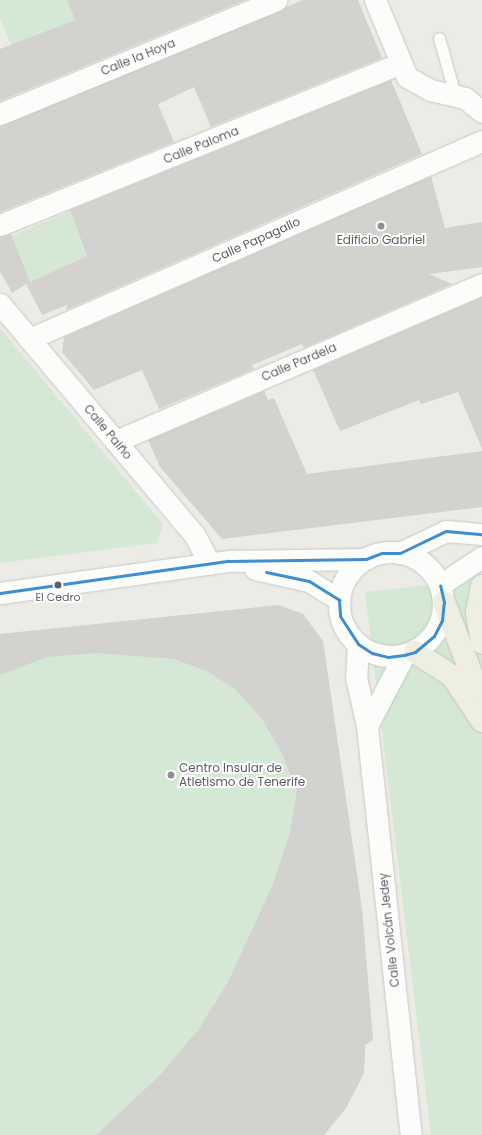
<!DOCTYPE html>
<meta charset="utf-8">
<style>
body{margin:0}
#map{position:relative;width:482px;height:1135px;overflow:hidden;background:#ecebe6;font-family:Poppins,sans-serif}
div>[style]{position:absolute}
.green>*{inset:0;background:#d4e8d5}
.building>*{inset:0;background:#d3d2cf}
.roads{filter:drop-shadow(0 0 1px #c8c9c8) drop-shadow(0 0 1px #c8c9c8)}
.service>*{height:11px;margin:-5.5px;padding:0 5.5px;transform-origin:5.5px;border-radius:5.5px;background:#fcfcfb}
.minor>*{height:21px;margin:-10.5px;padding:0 10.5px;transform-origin:10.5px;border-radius:10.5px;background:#fcfcfb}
.minor>.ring{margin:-10.5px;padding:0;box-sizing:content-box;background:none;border:21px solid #fcfcfb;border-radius:50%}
.motorway>*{height:22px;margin:-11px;padding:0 11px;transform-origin:11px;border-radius:11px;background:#efeee2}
.bus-1>*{height:3px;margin:-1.5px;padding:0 1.5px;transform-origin:1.5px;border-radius:1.5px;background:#3f8fcf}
.dots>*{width:11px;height:11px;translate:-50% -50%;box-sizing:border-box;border:2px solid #fff;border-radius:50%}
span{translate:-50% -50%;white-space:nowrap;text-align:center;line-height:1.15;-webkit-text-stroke:4px #fff;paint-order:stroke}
.bus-label{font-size:11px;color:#5c5e64}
.street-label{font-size:12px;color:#5c5e64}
.poi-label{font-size:12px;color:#5c5e64}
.left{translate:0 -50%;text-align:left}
</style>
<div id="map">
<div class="green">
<div style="clip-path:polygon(0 0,67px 0,75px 20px,11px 45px,0 18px)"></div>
<div style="clip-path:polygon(70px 211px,87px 256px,28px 283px,12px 236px)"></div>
<div style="clip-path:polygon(0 328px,163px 524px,157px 543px,0 563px)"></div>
<div style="clip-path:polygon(482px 579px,482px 1135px,431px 1135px,365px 592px)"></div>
<div style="clip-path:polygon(279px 605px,303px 614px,323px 641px,362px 909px,373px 1040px,365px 1045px,364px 1073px,346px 1108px,324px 1135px,0 1135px,0 634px)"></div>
</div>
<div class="building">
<div style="clip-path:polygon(67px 0,245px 0,0 101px,0 49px,75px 20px)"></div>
<div style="clip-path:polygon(303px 0,358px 0,382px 58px,211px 127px,194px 87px,158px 104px,174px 142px,0 212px,0 126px)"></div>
<div style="clip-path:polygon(391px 80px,422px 154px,66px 310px,67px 305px,42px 315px,26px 284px,12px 293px,0 271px,0 237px,11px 234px,30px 282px,87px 256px,70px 210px)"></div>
<div style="clip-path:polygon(431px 176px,445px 228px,482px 222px,482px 267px,429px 274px,452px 284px,304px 348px,302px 344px,252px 365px,254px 369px,159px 409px,142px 370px,94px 390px,62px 352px,64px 337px)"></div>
<div style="clip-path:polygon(482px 297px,482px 449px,458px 392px,421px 404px,419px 400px,340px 431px,313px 370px)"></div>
<div style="clip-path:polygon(264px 391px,268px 400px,274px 398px,307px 474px,482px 451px,482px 507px,222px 539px,160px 467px,148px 440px)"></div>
<div style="clip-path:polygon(279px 605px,303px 614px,323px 641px,362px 909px,373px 1040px,365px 1045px,364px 1073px,346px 1108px,324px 1135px,96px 1135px,159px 1076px,199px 1029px,228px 982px,273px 884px,290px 833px,297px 791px,282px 754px,262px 719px,236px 690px,209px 672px,174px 659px,96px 653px,47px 657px,0 675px,0 634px)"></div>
</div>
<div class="roads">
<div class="service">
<div style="left:439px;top:38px;width:59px;rotate:74.3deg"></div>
</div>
<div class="minor">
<div style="left:375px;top:0;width:83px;rotate:67.4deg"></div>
<div style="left:407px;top:77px;width:26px;rotate:29deg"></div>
<div style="left:430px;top:90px;width:36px;rotate:13deg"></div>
<div style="left:465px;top:98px;width:22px;rotate:39deg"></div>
<div style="left:0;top:114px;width:299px;rotate:-22.4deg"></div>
<div style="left:0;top:225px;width:432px;rotate:-22deg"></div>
<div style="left:0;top:304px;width:301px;rotate:49.9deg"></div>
<div style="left:194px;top:534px;width:34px;rotate:62deg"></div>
<div style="left:29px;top:339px;width:494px;rotate:-23.6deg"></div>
<div style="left:116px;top:441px;width:398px;rotate:-23.2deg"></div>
<div class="ring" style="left:339px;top:552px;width:83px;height:83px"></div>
<div style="left:400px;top:553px;width:51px;rotate:-25.6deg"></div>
<div style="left:446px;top:531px;width:36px;rotate:5deg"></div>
<div style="left:255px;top:569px;width:55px;rotate:12.5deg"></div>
<div style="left:309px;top:581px;width:36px;rotate:32deg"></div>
<div style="left:440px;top:585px;width:50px;rotate:-33.7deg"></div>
<div style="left:0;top:593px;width:231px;rotate:-8deg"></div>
<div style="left:229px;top:561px;width:137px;rotate:-0.8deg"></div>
<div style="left:358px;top:644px;width:33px;rotate:93deg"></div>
<div style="left:356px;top:677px;width:50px;rotate:77.3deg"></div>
<div style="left:367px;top:726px;width:411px;rotate:83.9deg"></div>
<div style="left:367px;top:726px;width:80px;rotate:-62.5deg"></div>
</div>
<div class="motorway">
<div style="left:482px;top:586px;width:26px;rotate:101deg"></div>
<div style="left:477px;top:612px;width:31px;rotate:81deg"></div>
<div style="left:444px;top:602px;width:107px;rotate:69.2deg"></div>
<div style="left:415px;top:652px;width:44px;rotate:33deg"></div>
<div style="left:452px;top:676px;width:54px;rotate:56.3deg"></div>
</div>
</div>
<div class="bus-1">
<div style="left:266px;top:572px;width:44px;rotate:11.8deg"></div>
<div style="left:309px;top:581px;width:36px;rotate:32deg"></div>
<div style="left:0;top:593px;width:231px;rotate:-8deg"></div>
<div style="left:229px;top:561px;width:137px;rotate:-0.8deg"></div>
<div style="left:366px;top:559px;width:17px;rotate:-21deg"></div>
<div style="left:382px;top:553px;width:18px"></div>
<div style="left:400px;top:553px;width:51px;rotate:-25.6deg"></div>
<div style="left:446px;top:531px;width:36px;rotate:5deg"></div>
<div style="left:339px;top:600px;width:16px;rotate:86deg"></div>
<div style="left:340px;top:616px;width:33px;rotate:57deg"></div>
<div style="left:358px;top:644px;width:17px;rotate:33deg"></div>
<div style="left:372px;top:653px;width:16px;rotate:14deg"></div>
<div style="left:388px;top:657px;width:16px;rotate:-7deg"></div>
<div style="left:404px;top:655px;width:11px;rotate:-15deg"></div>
<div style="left:415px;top:652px;width:25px;rotate:-40deg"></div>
<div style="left:434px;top:636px;width:18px;rotate:-63deg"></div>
<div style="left:442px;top:620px;width:18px;rotate:-84deg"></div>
<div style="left:444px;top:602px;width:17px;rotate:-103deg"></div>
</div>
<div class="dots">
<div style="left:381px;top:226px;background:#8e8f92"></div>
<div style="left:58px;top:585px;background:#5c5e64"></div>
<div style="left:171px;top:775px;background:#8e8f92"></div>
</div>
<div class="bus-label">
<span style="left:58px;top:597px">El Cedro</span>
</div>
<div class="street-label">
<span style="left:138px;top:57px;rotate:-22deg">Calle la Hoya</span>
<span style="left:201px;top:145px;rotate:-22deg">Calle Paloma</span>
<span style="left:256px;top:240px;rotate:-24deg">Calle Papagallo</span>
<span style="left:299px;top:362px;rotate:-23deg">Calle Pardela</span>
<span style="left:108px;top:432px;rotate:50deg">Calle Paiño</span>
<span style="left:389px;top:930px;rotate:-96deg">Calle Volcán Jedey</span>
</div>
<div class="poi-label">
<span style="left:381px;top:240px">Edificio Gabriel</span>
<span class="left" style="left:179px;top:775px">Centro Insular de<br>Atletismo de Tenerife</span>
</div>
</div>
